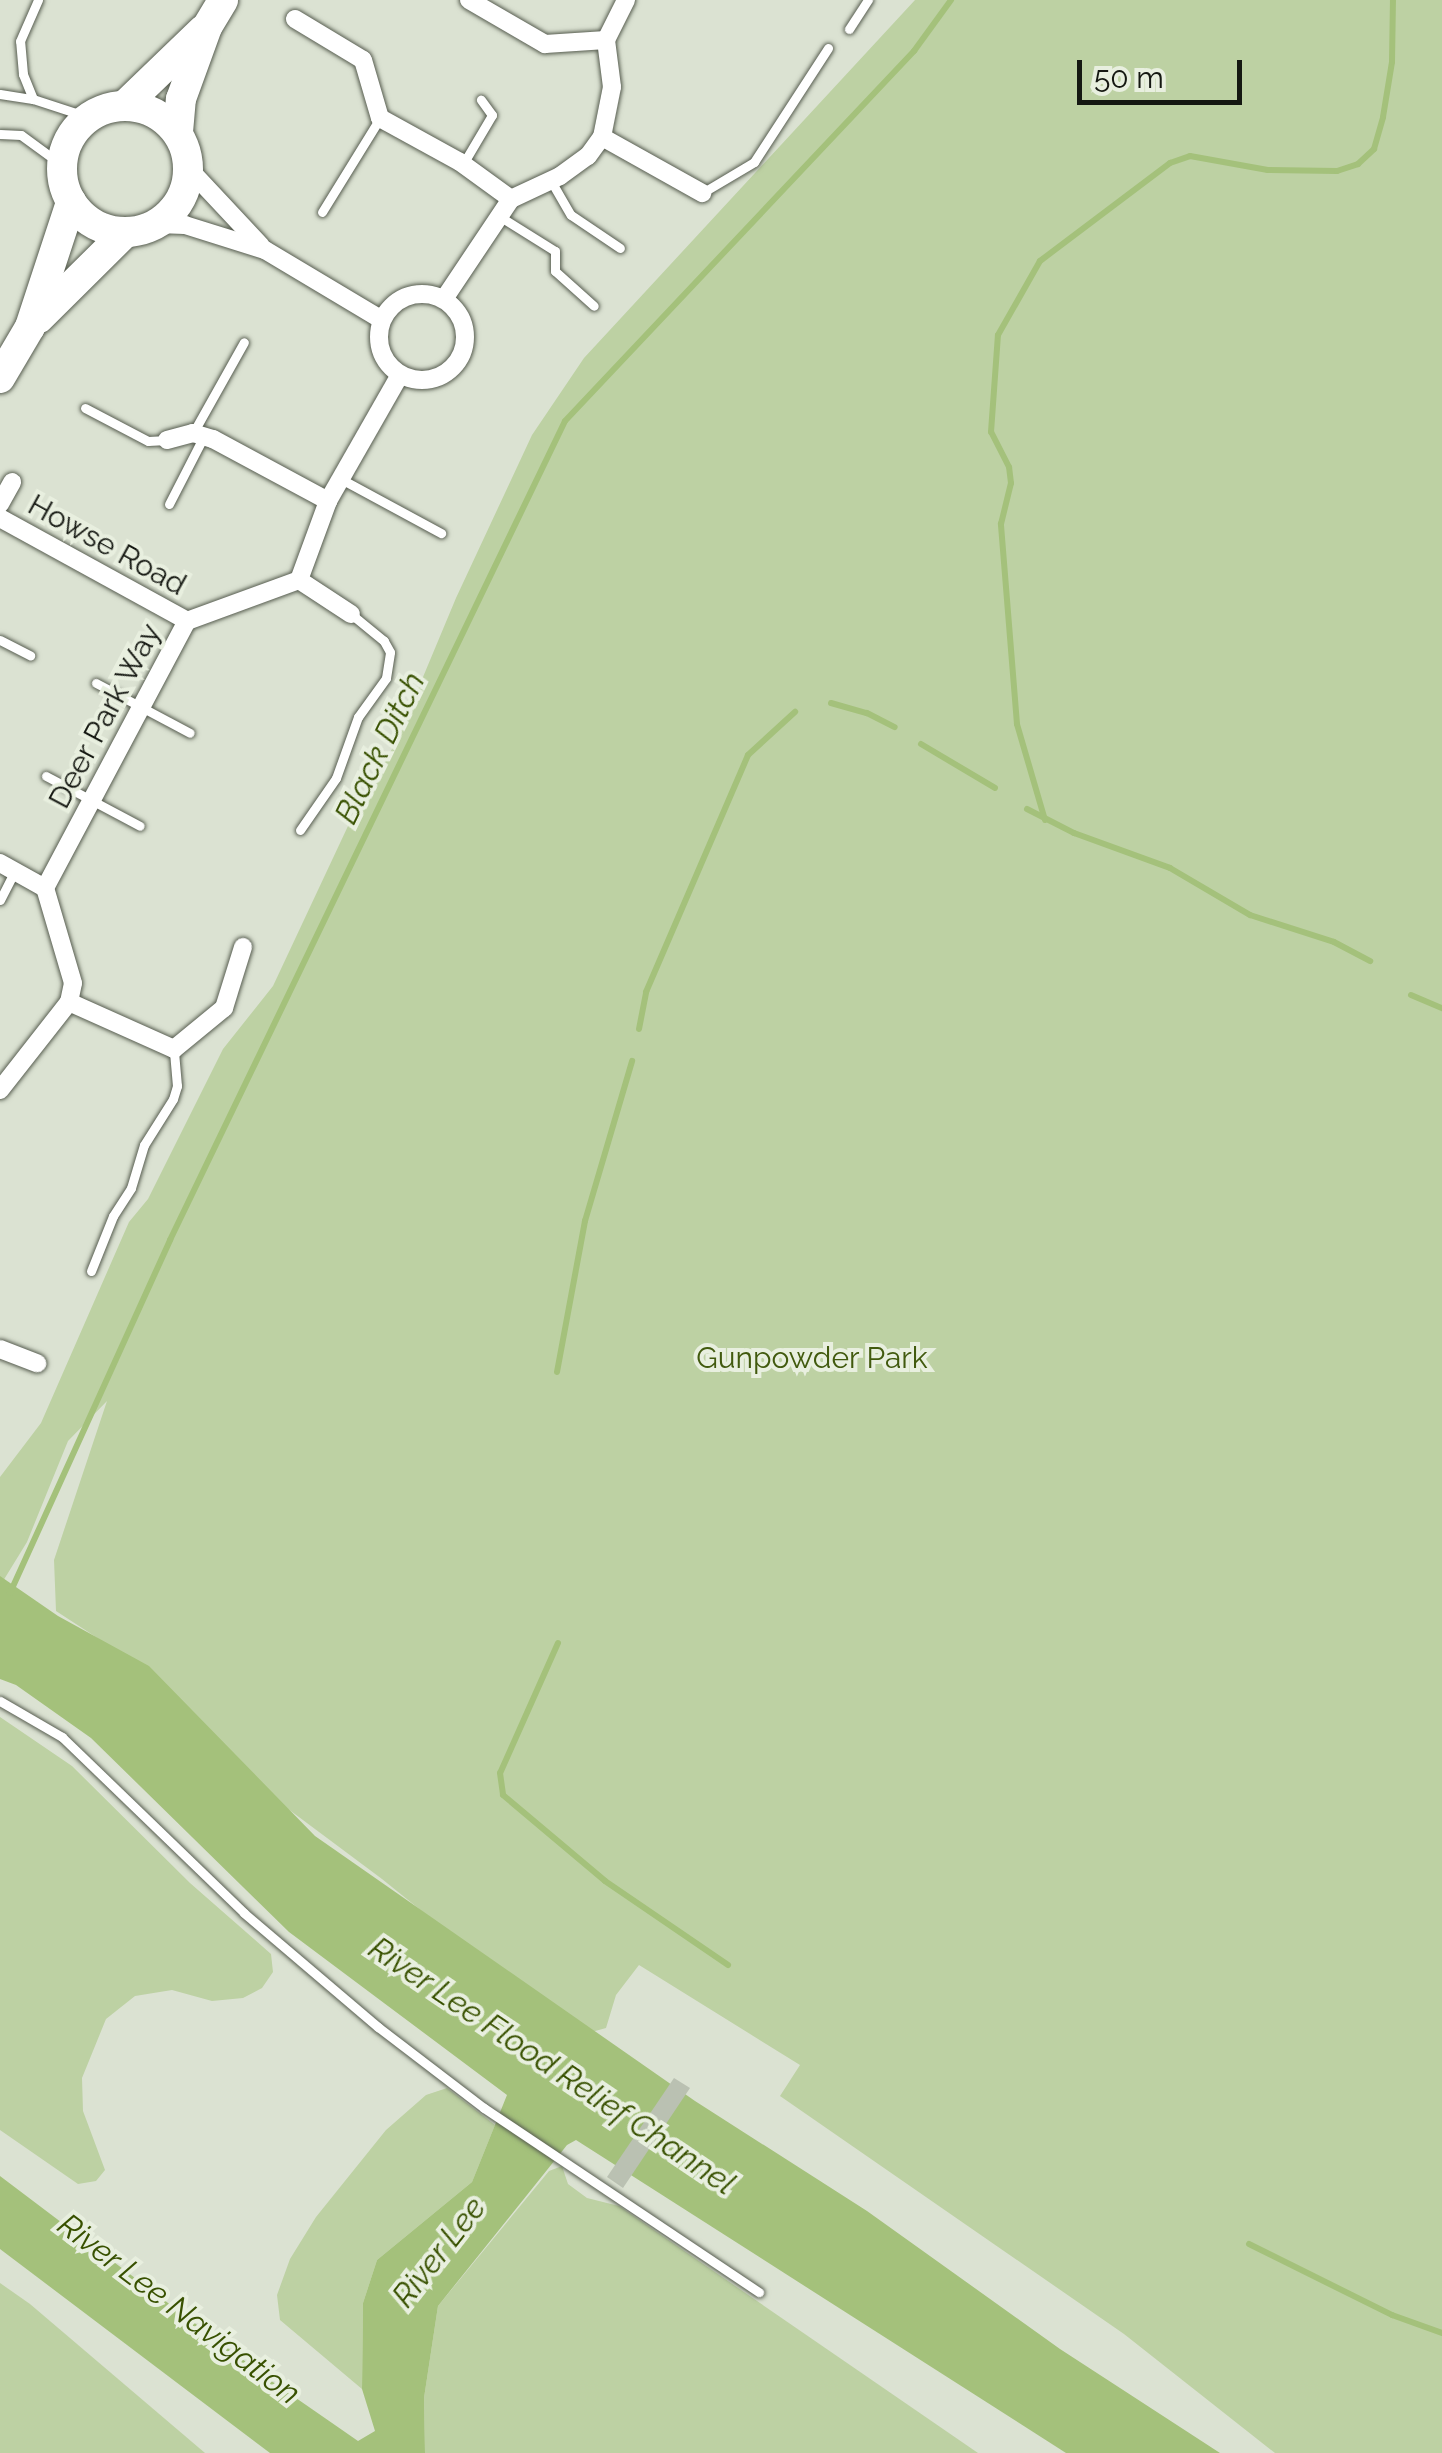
<!DOCTYPE html>
<style>
body{margin:0}
#map{position:relative;width:1442px;height:2453px;overflow:hidden;background:#dbe2d2;font-family:Raleway,sans-serif}
div>[style]{position:absolute}
.green>*{inset:0;background:#bdd1a3}
.water>*{inset:0;background:#a4c17b}
.stream>*{height:6px;margin:-3px;padding:0 3px;transform-origin:3px;border-radius:3px;background:#a4c17b}
.building>*{inset:0;background:#bac1b2}
.roads{filter:drop-shadow(0 0 2px #575d50) drop-shadow(0 0 2px #575d50)}
.service>*{height:9px;margin:-4.5px;padding:0 4.5px;transform-origin:4.5px;border-radius:4.5px;background:#fff}
.minor>*{height:18px;margin:-9px;padding:0 9px;transform-origin:9px;border-radius:9px;background:#fff}
.minor>.ring{margin:-9px;padding:0;box-sizing:content-box;background:none;border:18px solid #fff;border-radius:50%}
.primary>*{height:30px;margin:-15px;padding:0 15px;transform-origin:15px;border-radius:15px;background:#fff}
.primary>.ring{margin:-15px;padding:0;box-sizing:content-box;background:none;border:30px solid #fff;border-radius:50%}
span{translate:-50% -50%;white-space:nowrap;text-align:center;line-height:1.15;-webkit-text-stroke:8px #e8efdf;paint-order:stroke}
.street-label{font-size:30px;color:#151812}
.park-label{font-size:30px;color:#415a0e}
.water-label{font-size:32px;color:#385100;font-style:italic}
.scale{position:absolute;left:1077px;top:60px;width:165px;height:45px;box-sizing:border-box;border:5px solid #151812;border-top:0;padding-left:12px;font-size:30px;line-height:35px;white-space:nowrap;color:#151812;-webkit-text-stroke:8px #e8efdf;paint-order:stroke}
</style>
<div id="map">
<div class="green">
<div style="clip-path:polygon(915px 0,1442px 0,1442px 2453px,1275px 2453px,1124px 2334px,780px 2096px,800px 2065px,639px 1965px,616px 1995px,606px 2028px,577px 2036px,382px 1879px,256px 1785px,145px 1669px,56px 1611px,54px 1560px,107px 1401px,68px 1441px,27px 1542px,0 1586px,0 1477px,41px 1423px,129px 1222px,148px 1199px,223px 1049px,273px 986px,348px 826px,395px 744px,456px 598px,532px 435px,584px 358px)"></div>
<div style="clip-path:polygon(0 1717px,72px 1766px,190px 1883px,271px 1954px,273px 1972px,262px 1988px,243px 1998px,212px 2001px,172px 1990px,135px 1996px,106px 2019px,82px 2078px,83px 2111px,105px 2170px,96px 2181px,78px 2184px,0 2130px)"></div>
<div style="clip-path:polygon(447px 2088px,495px 2125px,472px 2182px,377px 2260px,363px 2303px,362px 2389px,280px 2320px,277px 2295px,290px 2259px,316px 2217px,386px 2130px,426px 2095px)"></div>
<div style="clip-path:polygon(562px 2166px,568px 2184px,587px 2198px,619px 2206px,978px 2453px,425px 2453px,424px 2398px,438px 2306px,549px 2171px)"></div>
<div style="clip-path:polygon(0 2283px,30px 2304px,205px 2453px,0 2453px)"></div>
</div>
<div class="water">
<div style="clip-path:polygon(0 1576px,58px 1616px,149px 1666px,315px 1836px,695px 2101px,867px 2211px,1060px 2349px,1220px 2453px,1066px 2453px,576px 2140px,567px 2145px,438px 2306px,424px 2398px,425px 2453px,270px 2453px,0 2249px,0 2176px,270px 2380px,358px 2441px,375px 2431px,362px 2389px,363px 2303px,377px 2260px,472px 2182px,507px 2095px,289px 1932px,91px 1738px,16px 1685px,0 1679px)"></div>
</div>
<div class="stream">
<div style="left:831px;top:703px;width:37px;rotate:16deg"></div>
<div style="left:867px;top:713px;width:31px;rotate:27deg"></div>
<div style="left:921px;top:744px;width:86px;rotate:30.7deg"></div>
<div style="left:1027px;top:809px;width:53px;rotate:27.1deg"></div>
<div style="left:1074px;top:833px;width:102px;rotate:20deg"></div>
<div style="left:1170px;top:868px;width:93px;rotate:30.4deg"></div>
<div style="left:1250px;top:915px;width:88px;rotate:17.8deg"></div>
<div style="left:1334px;top:942px;width:41px;rotate:27.8deg"></div>
<div style="left:1045px;top:820px;width:100px;rotate:-106.3deg"></div>
<div style="left:1017px;top:724px;width:201px;rotate:-94.6deg"></div>
<div style="left:1001px;top:524px;width:42px;rotate:-76.3deg"></div>
<div style="left:1011px;top:483px;width:16px;rotate:-97deg"></div>
<div style="left:1009px;top:467px;width:39px;rotate:-117deg"></div>
<div style="left:991px;top:432px;width:97px;rotate:-85.9deg"></div>
<div style="left:998px;top:335px;width:85px;rotate:-60.4deg"></div>
<div style="left:1040px;top:261px;width:163px;rotate:-37deg"></div>
<div style="left:1170px;top:163px;width:21px;rotate:-19deg"></div>
<div style="left:1190px;top:156px;width:79px;rotate:10.2deg"></div>
<div style="left:1268px;top:170px;width:69px;rotate:0.8deg"></div>
<div style="left:1337px;top:171px;width:22px;rotate:-18deg"></div>
<div style="left:1358px;top:164px;width:22px;rotate:-43deg"></div>
<div style="left:1374px;top:149px;width:33px;rotate:-74deg"></div>
<div style="left:1383px;top:117px;width:56px;rotate:-80.7deg"></div>
<div style="left:1392px;top:62px;width:62px;rotate:-89.1deg"></div>
<div style="left:1411px;top:995px;width:34px;rotate:23deg"></div>
<div style="left:639px;top:1029px;width:38px;rotate:-79deg"></div>
<div style="left:646px;top:992px;width:258px;rotate:-66.7deg"></div>
<div style="left:748px;top:755px;width:64px;rotate:-42.5deg"></div>
<div style="left:557px;top:1372px;width:154px;rotate:-79.5deg"></div>
<div style="left:585px;top:1221px;width:167px;rotate:-73.6deg"></div>
<div style="left:10px;top:1593px;width:388px;rotate:-65.6deg"></div>
<div style="left:170px;top:1240px;width:909px;rotate:-64.25deg"></div>
<div style="left:565px;top:421px;width:509px;rotate:-46.67deg"></div>
<div style="left:914px;top:51px;width:63px;rotate:-54deg"></div>
<div style="left:558px;top:1643px;width:142px;rotate:114deg"></div>
<div style="left:500px;top:1773px;width:22px;rotate:82deg"></div>
<div style="left:503px;top:1795px;width:133px;rotate:40.1deg"></div>
<div style="left:605px;top:1881px;width:149px;rotate:34.3deg"></div>
<div style="left:1249px;top:2244px;width:160px;rotate:26.4deg"></div>
<div style="left:1392px;top:2315px;width:53px;rotate:19.8deg"></div>
</div>
<div class="building">
<div style="clip-path:polygon(674px 2078px,690px 2088px,623px 2188px,607px 2177px)"></div>
</div>
<div class="roads">
<div class="service">
<div style="left:849px;top:29px;width:35px;rotate:-57deg"></div>
<div style="left:0;top:94px;width:33px;rotate:9deg"></div>
<div style="left:33px;top:99px;width:58px;rotate:18.1deg"></div>
<div style="left:33px;top:99px;width:27px;rotate:-112deg"></div>
<div style="left:23px;top:74px;width:33px;rotate:-95deg"></div>
<div style="left:20px;top:41px;width:45px;rotate:-66.3deg"></div>
<div style="left:0;top:134px;width:21px;rotate:3deg"></div>
<div style="left:21px;top:135px;width:51px;rotate:36.2deg"></div>
<div style="left:463px;top:164px;width:57px;rotate:-59.4deg"></div>
<div style="left:492px;top:115px;width:19px;rotate:-126deg"></div>
<div style="left:551px;top:181px;width:39px;rotate:60deg"></div>
<div style="left:571px;top:215px;width:59px;rotate:34deg"></div>
<div style="left:702px;top:193px;width:61px;rotate:-30.8deg"></div>
<div style="left:754px;top:162px;width:136px;rotate:-57deg"></div>
<div style="left:322px;top:212px;width:110px;rotate:-58.3deg"></div>
<div style="left:499px;top:216px;width:66px;rotate:32deg"></div>
<div style="left:555px;top:251px;width:20px;rotate:90deg"></div>
<div style="left:555px;top:271px;width:52px;rotate:41.9deg"></div>
<div style="left:85px;top:408px;width:71px;rotate:27.6deg"></div>
<div style="left:148px;top:441px;width:19px;rotate:-3deg"></div>
<div style="left:193px;top:433px;width:104px;rotate:-60.7deg"></div>
<div style="left:341px;top:479px;width:114px;rotate:28.4deg"></div>
<div style="left:169px;top:504px;width:76px;rotate:-62.8deg"></div>
<div style="left:0;top:640px;width:34px;rotate:27deg"></div>
<div style="left:96px;top:683px;width:106px;rotate:28deg"></div>
<div style="left:46px;top:776px;width:106px;rotate:28deg"></div>
<div style="left:300px;top:830px;width:63px;rotate:-55.3deg"></div>
<div style="left:336px;top:778px;width:65px;rotate:-70.2deg"></div>
<div style="left:358px;top:717px;width:48px;rotate:-54.3deg"></div>
<div style="left:386px;top:678px;width:26px;rotate:-81deg"></div>
<div style="left:390px;top:652px;width:13px;rotate:-119deg"></div>
<div style="left:384px;top:641px;width:43px;rotate:-140.7deg"></div>
<div style="left:0;top:900px;width:33px;rotate:-63deg"></div>
<div style="left:91px;top:1271px;width:59px;rotate:-68.2deg"></div>
<div style="left:113px;top:1216px;width:33px;rotate:-57deg"></div>
<div style="left:131px;top:1188px;width:45px;rotate:-73.2deg"></div>
<div style="left:144px;top:1145px;width:54px;rotate:-57.8deg"></div>
<div style="left:173px;top:1099px;width:14px;rotate:-73deg"></div>
<div style="left:177px;top:1086px;width:37px;rotate:-95deg"></div>
<div style="left:0;top:1701px;width:72px;rotate:30.1deg"></div>
<div style="left:62px;top:1737px;width:253px;rotate:44deg"></div>
<div style="left:244px;top:1913px;width:176px;rotate:40.4deg"></div>
<div style="left:378px;top:2027px;width:133px;rotate:37.4deg"></div>
<div style="left:484px;top:2108px;width:331px;rotate:33.8deg"></div>
</div>
<div class="minor">
<div style="left:469px;top:0;width:88px;rotate:30.1deg"></div>
<div style="left:545px;top:44px;width:61px;rotate:-3.8deg"></div>
<div style="left:295px;top:19px;width:79px;rotate:31.1deg"></div>
<div style="left:363px;top:60px;width:60px;rotate:73.7deg"></div>
<div style="left:380px;top:118px;width:91px;rotate:28.8deg"></div>
<div style="left:460px;top:162px;width:63px;rotate:36deg"></div>
<div style="left:602px;top:137px;width:115px;rotate:29.2deg"></div>
<div style="left:189px;top:169px;width:105px;rotate:46.9deg"></div>
<div style="left:157px;top:224px;width:28px;rotate:2deg"></div>
<div style="left:185px;top:225px;width:84px;rotate:17.4deg"></div>
<div style="left:265px;top:250px;width:136px;rotate:30.9deg"></div>
<div class="ring" style="left:379px;top:294px;width:68px;height:68px"></div>
<div style="left:444px;top:299px;width:120px;rotate:-56.2deg"></div>
<div style="left:511px;top:199px;width:54px;rotate:-25.1deg"></div>
<div style="left:560px;top:176px;width:34px;rotate:-36deg"></div>
<div style="left:588px;top:156px;width:24px;rotate:-54deg"></div>
<div style="left:602px;top:137px;width:51px;rotate:-78.7deg"></div>
<div style="left:612px;top:87px;width:47px;rotate:-97.3deg"></div>
<div style="left:606px;top:40px;width:45px;rotate:-63.4deg"></div>
<div style="left:167px;top:440px;width:27px;rotate:-15deg"></div>
<div style="left:193px;top:433px;width:21px;rotate:17deg"></div>
<div style="left:213px;top:439px;width:131px;rotate:28.3deg"></div>
<div style="left:0;top:504px;width:25px;rotate:-61deg"></div>
<div style="left:0;top:518px;width:213px;rotate:28.8deg"></div>
<div style="left:299px;top:580px;width:62px;rotate:33.2deg"></div>
<div style="left:0;top:863px;width:51px;rotate:29.1deg"></div>
<div style="left:69px;top:1002px;width:115px;rotate:24.1deg"></div>
<div style="left:174px;top:1049px;width:65px;rotate:-39.4deg"></div>
<div style="left:224px;top:1008px;width:64px;rotate:-72.7deg"></div>
<div style="left:0;top:1090px;width:112px;rotate:-51.9deg"></div>
<div style="left:69px;top:1002px;width:19px;rotate:-78deg"></div>
<div style="left:73px;top:983px;width:99px;rotate:-106.4deg"></div>
<div style="left:45px;top:888px;width:302px;rotate:-62deg"></div>
<div style="left:187px;top:621px;width:119px;rotate:-20.1deg"></div>
<div style="left:299px;top:580px;width:84px;rotate:-69.8deg"></div>
<div style="left:328px;top:501px;width:145px;rotate:-60.3deg"></div>
<div style="left:0;top:1349px;width:40px;rotate:21deg"></div>
</div>
<div class="primary">
<div style="left:125px;top:105px;width:107px;rotate:-43.9deg"></div>
<div class="ring" style="left:62px;top:106px;width:96px;height:96px"></div>
<div style="left:178px;top:132px;width:33px;rotate:-85deg"></div>
<div style="left:181px;top:99px;width:77px;rotate:-70.1deg"></div>
<div style="left:207px;top:27px;width:31px;rotate:-59deg"></div>
<div style="left:39px;top:318px;width:122px;rotate:-44.7deg"></div>
<div style="left:0;top:378px;width:59px;rotate:-59.5deg"></div>
<div style="left:30px;top:327px;width:132px;rotate:-71.8deg"></div>
</div>
</div>
<div class="street-label">
<span style="left:107px;top:545px;rotate:29deg">Howse Road</span>
<span style="left:105px;top:716px;rotate:-62deg">Deer Park Way</span>
</div>
<div class="park-label">
<span style="left:812px;top:1358px">Gunpowder Park</span>
</div>
<div class="water-label">
<span style="left:380px;top:748px;rotate:-64deg">Black Ditch</span>
<span style="left:552px;top:2066px;rotate:34deg">River Lee Flood Relief Channel</span>
<span style="left:439px;top:2252px;rotate:-52deg">River Lee</span>
<span style="left:179px;top:2309px;rotate:37deg">River Lee Navigation</span>
</div>
<div class="scale">50 m</div>
</div>
